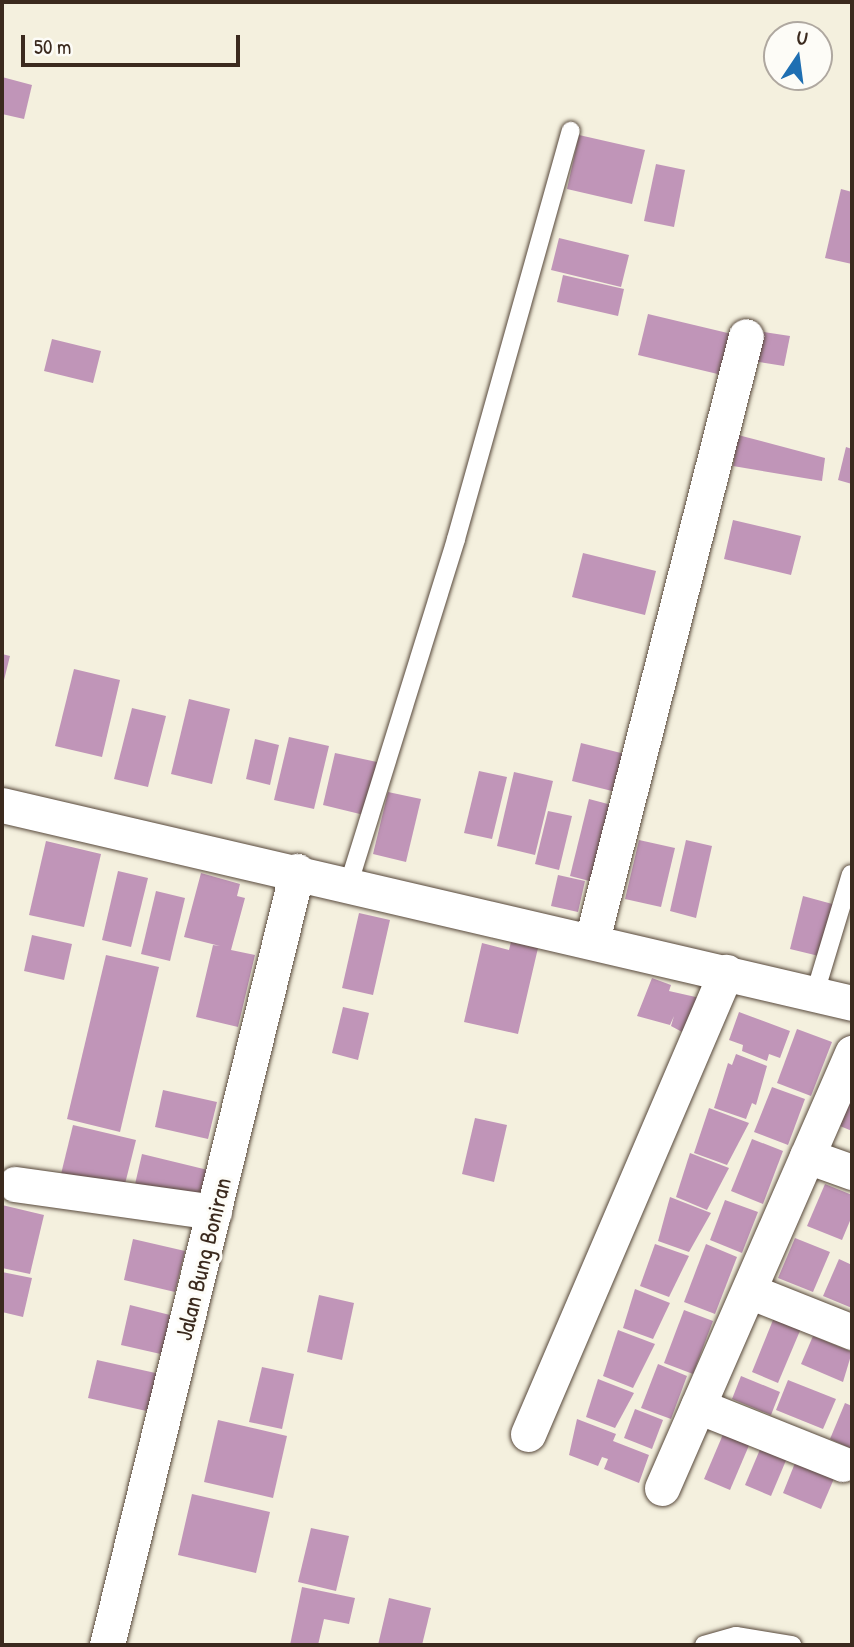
<!DOCTYPE html>
<style>
body{margin:0}
#map{position:relative;width:854px;height:1647px;overflow:hidden;background:#f4f0de;font-family:"Patrick Hand",sans-serif}
div>[style]{position:absolute}
.building>*{inset:0;background:#c095b8}
.roads{filter:drop-shadow(0 0 2px #57483b) drop-shadow(0 0 2px #57483b)}
.lane>*{height:18px;margin:-9px;padding:0 9px;transform-origin:9px;border-radius:9px;background:#fff}
.street>*{height:35px;margin:-17.5px;padding:0 17.5px;transform-origin:17.5px;border-radius:17.5px;background:#fff}
span{translate:-50% -50%;white-space:nowrap;text-align:center;line-height:1.15;-webkit-text-stroke:6px #fdfcf7;paint-order:stroke}
.street-label{font-size:24px;color:#3b2a1e}
.frame{position:absolute;inset:0;border:4px solid #3b2a1e;pointer-events:none}
.north{position:absolute;left:763px;top:21px;width:70px;height:70px;box-sizing:border-box;background:#fdfcf7;border:2px solid #afa8a0;border-radius:50%;rotate:13deg;font-size:19px;font-weight:700;line-height:28px;text-align:center;color:#3b2a1e}
.north::after{content:'';display:block;margin:auto;width:24px;height:32px;background:#1f6fb2;clip-path:polygon(50% 0,100% 100%,50% 72%,0 100%)}
.scale{position:absolute;left:21px;top:35px;width:219px;height:32px;box-sizing:border-box;border:4px solid #3b2a1e;border-top:0;padding-left:9px;font-size:21px;line-height:24px;white-space:nowrap;color:#3b2a1e;-webkit-text-stroke:5px #fdfcf7;paint-order:stroke}
</style>
<div id="map">
<div class="building">
<div style="clip-path:polygon(2px 77px,32px 85px,24px 119px,2px 114px)"></div>
<div style="clip-path:polygon(579px 135px,645px 150px,632px 204px,567px 189px)"></div>
<div style="clip-path:polygon(656px 164px,685px 170px,674px 227px,644px 221px)"></div>
<div style="clip-path:polygon(841px 189px,852px 192px,852px 264px,825px 258px)"></div>
<div style="clip-path:polygon(559px 238px,629px 255px,621px 287px,551px 270px)"></div>
<div style="clip-path:polygon(563px 275px,624px 289px,618px 316px,557px 302px)"></div>
<div style="clip-path:polygon(648px 314px,736px 335px,726px 376px,638px 355px)"></div>
<div style="clip-path:polygon(758px 331px,790px 336px,784px 366px,753px 361px)"></div>
<div style="clip-path:polygon(52px 339px,101px 351px,93px 383px,44px 371px)"></div>
<div style="clip-path:polygon(738px 435px,825px 458px,822px 481px,733px 466px)"></div>
<div style="clip-path:polygon(846px 447px,852px 449px,852px 484px,838px 480px)"></div>
<div style="clip-path:polygon(733px 520px,801px 536px,791px 575px,724px 559px)"></div>
<div style="clip-path:polygon(583px 553px,656px 571px,645px 615px,572px 597px)"></div>
<div style="clip-path:polygon(2px 654px,10px 656px,3px 684px,2px 684px)"></div>
<div style="clip-path:polygon(74px 669px,120px 680px,102px 757px,55px 746px)"></div>
<div style="clip-path:polygon(189px 699px,230px 709px,212px 784px,171px 774px)"></div>
<div style="clip-path:polygon(132px 708px,166px 716px,148px 787px,114px 779px)"></div>
<div style="clip-path:polygon(289px 737px,329px 746px,314px 809px,274px 800px)"></div>
<div style="clip-path:polygon(255px 739px,279px 745px,270px 785px,246px 779px)"></div>
<div style="clip-path:polygon(581px 743px,633px 756px,624px 794px,572px 781px)"></div>
<div style="clip-path:polygon(335px 753px,377px 762px,364px 815px,323px 805px)"></div>
<div style="clip-path:polygon(479px 771px,507px 777px,492px 839px,464px 833px)"></div>
<div style="clip-path:polygon(514px 772px,553px 781px,535px 855px,497px 846px)"></div>
<div style="clip-path:polygon(388px 792px,421px 799px,406px 862px,373px 854px)"></div>
<div style="clip-path:polygon(589px 799px,623px 808px,605px 885px,570px 876px)"></div>
<div style="clip-path:polygon(548px 811px,572px 816px,559px 870px,535px 864px)"></div>
<div style="clip-path:polygon(639px 840px,675px 848px,661px 907px,625px 899px)"></div>
<div style="clip-path:polygon(686px 840px,712px 846px,696px 918px,670px 911px)"></div>
<div style="clip-path:polygon(46px 841px,101px 854px,84px 927px,29px 915px)"></div>
<div style="clip-path:polygon(118px 871px,148px 878px,131px 947px,102px 940px)"></div>
<div style="clip-path:polygon(201px 873px,240px 884px,237px 896px,245px 898px,231px 950px,255px 955px,238px 1027px,196px 1017px,213px 945px,220px 946px,184px 937px)"></div>
<div style="clip-path:polygon(558px 875px,585px 881px,578px 912px,551px 906px)"></div>
<div style="clip-path:polygon(156px 891px,185px 898px,170px 961px,141px 954px)"></div>
<div style="clip-path:polygon(803px 896px,836px 905px,823px 957px,790px 949px)"></div>
<div style="clip-path:polygon(359px 913px,390px 920px,373px 995px,342px 988px)"></div>
<div style="clip-path:polygon(32px 935px,72px 944px,64px 980px,24px 971px)"></div>
<div style="clip-path:polygon(511px 942px,538px 948px,518px 1034px,464px 1022px,482px 943px,509px 950px)"></div>
<div style="clip-path:polygon(106px 955px,159px 967px,120px 1132px,67px 1119px)"></div>
<div style="clip-path:polygon(652px 978px,671px 985px,669px 991px,709px 1000px,695px 1039px,671px 1026px,674px 1016px,670px 1025px,637px 1016px)"></div>
<div style="clip-path:polygon(343px 1007px,369px 1013px,358px 1060px,332px 1053px)"></div>
<div style="clip-path:polygon(739px 1012px,790px 1031px,780px 1058px,769px 1054px,767px 1061px,742px 1051px,743px 1045px,729px 1040px)"></div>
<div style="clip-path:polygon(797px 1029px,832px 1042px,811px 1096px,777px 1083px)"></div>
<div style="clip-path:polygon(736px 1054px,767px 1066px,756px 1105px,752px 1103px,746px 1119px,714px 1108px,728px 1063px,732px 1065px)"></div>
<div style="clip-path:polygon(772px 1087px,805px 1099px,788px 1145px,754px 1132px)"></div>
<div style="clip-path:polygon(163px 1090px,217px 1102px,208px 1139px,155px 1127px)"></div>
<div style="clip-path:polygon(852px 1096px,852px 1131px,840px 1126px)"></div>
<div style="clip-path:polygon(709px 1108px,749px 1123px,727px 1165px,694px 1153px)"></div>
<div style="clip-path:polygon(475px 1118px,507px 1125px,494px 1182px,462px 1174px)"></div>
<div style="clip-path:polygon(73px 1125px,136px 1140px,124px 1188px,61px 1174px)"></div>
<div style="clip-path:polygon(752px 1139px,783px 1151px,763px 1204px,731px 1191px)"></div>
<div style="clip-path:polygon(690px 1153px,729px 1168px,707px 1210px,676px 1197px)"></div>
<div style="clip-path:polygon(142px 1154px,212px 1171px,202px 1210px,133px 1193px)"></div>
<div style="clip-path:polygon(825px 1184px,852px 1195px,852px 1216px,842px 1240px,807px 1226px)"></div>
<div style="clip-path:polygon(670px 1197px,711px 1213px,689px 1252px,658px 1241px)"></div>
<div style="clip-path:polygon(725px 1200px,758px 1212px,742px 1253px,710px 1240px)"></div>
<div style="clip-path:polygon(2px 1205px,44px 1215px,30px 1274px,2px 1268px)"></div>
<div style="clip-path:polygon(795px 1238px,830px 1252px,813px 1292px,778px 1278px)"></div>
<div style="clip-path:polygon(133px 1239px,185px 1251px,175px 1292px,124px 1280px)"></div>
<div style="clip-path:polygon(655px 1244px,689px 1256px,669px 1297px,640px 1286px)"></div>
<div style="clip-path:polygon(706px 1244px,737px 1257px,715px 1314px,684px 1302px)"></div>
<div style="clip-path:polygon(839px 1259px,852px 1265px,852px 1308px,823px 1296px)"></div>
<div style="clip-path:polygon(2px 1272px,32px 1278px,23px 1317px,2px 1312px)"></div>
<div style="clip-path:polygon(635px 1289px,670px 1303px,653px 1339px,623px 1328px)"></div>
<div style="clip-path:polygon(319px 1295px,354px 1303px,342px 1360px,307px 1352px)"></div>
<div style="clip-path:polygon(130px 1305px,174px 1316px,165px 1355px,121px 1345px)"></div>
<div style="clip-path:polygon(684px 1310px,713px 1321px,693px 1374px,664px 1363px)"></div>
<div style="clip-path:polygon(775px 1315px,802px 1326px,778px 1383px,752px 1372px)"></div>
<div style="clip-path:polygon(618px 1330px,655px 1344px,633px 1388px,603px 1376px)"></div>
<div style="clip-path:polygon(813px 1336px,852px 1352px,843px 1382px,801px 1364px)"></div>
<div style="clip-path:polygon(97px 1360px,160px 1374px,151px 1412px,88px 1398px)"></div>
<div style="clip-path:polygon(658px 1364px,687px 1376px,671px 1419px,641px 1408px)"></div>
<div style="clip-path:polygon(262px 1367px,294px 1374px,282px 1429px,249px 1422px)"></div>
<div style="clip-path:polygon(741px 1376px,780px 1392px,771px 1415px,732px 1399px)"></div>
<div style="clip-path:polygon(598px 1379px,634px 1393px,615px 1428px,586px 1417px)"></div>
<div style="clip-path:polygon(788px 1380px,836px 1399px,823px 1429px,776px 1410px)"></div>
<div style="clip-path:polygon(845px 1403px,852px 1406px,852px 1449px,830px 1439px)"></div>
<div style="clip-path:polygon(635px 1409px,663px 1420px,652px 1449px,624px 1438px)"></div>
<div style="clip-path:polygon(577px 1419px,616px 1434px,613px 1441px,649px 1455px,639px 1483px,604px 1469px,608px 1459px,602px 1457px,598px 1466px,569px 1455px)"></div>
<div style="clip-path:polygon(218px 1420px,287px 1436px,273px 1498px,204px 1482px)"></div>
<div style="clip-path:polygon(724px 1432px,750px 1443px,730px 1490px,704px 1479px)"></div>
<div style="clip-path:polygon(761px 1447px,787px 1458px,771px 1496px,745px 1485px)"></div>
<div style="clip-path:polygon(797px 1458px,836px 1474px,821px 1509px,783px 1493px)"></div>
<div style="clip-path:polygon(192px 1494px,270px 1512px,256px 1573px,178px 1555px)"></div>
<div style="clip-path:polygon(311px 1528px,349px 1536px,336px 1591px,298px 1582px)"></div>
<div style="clip-path:polygon(302px 1587px,355px 1598px,349px 1624px,324px 1619px,318px 1645px,290px 1645px)"></div>
<div style="clip-path:polygon(389px 1598px,431px 1608px,422px 1645px,378px 1645px)"></div>
</div>
<div class="roads">
<div class="lane">
<div style="left:349px;top:883px;width:360px;rotate:-72.7deg"></div>
<div style="left:456px;top:539px;width:424px;rotate:-74.3deg"></div>
<div style="left:815px;top:993px;width:124px;rotate:-73.2deg"></div>
<div style="left:704px;top:1645px;width:33px;rotate:-16deg"></div>
<div style="left:736px;top:1636px;width:57px;rotate:9.1deg"></div>
</div>
<div class="street">
<div style="left:2px;top:805px;width:873px;rotate:13.11deg"></div>
<div style="left:592px;top:940px;width:623px;rotate:-75.7deg"></div>
<div style="left:807px;top:1156px;width:48px;rotate:19.6deg"></div>
<div style="left:15px;top:1184px;width:201px;rotate:8deg"></div>
<div style="left:749px;top:1291px;width:111px;rotate:21.7deg"></div>
<div style="left:698px;top:1406px;width:156px;rotate:21.8deg"></div>
<div style="left:528px;top:1434px;width:503px;rotate:-66.8deg"></div>
<div style="left:662px;top:1488px;width:475px;rotate:-66.4deg"></div>
<div style="left:107px;top:1645px;width:797px;rotate:-76.21deg"></div>
</div>
</div>
<div class="street-label">
<span style="left:203px;top:1259px;rotate:-76deg">Jalan Bung Boniran</span>
</div>
<div class="frame"></div>
<div class="north">U</div>
<div class="scale">50 m</div>
</div>
